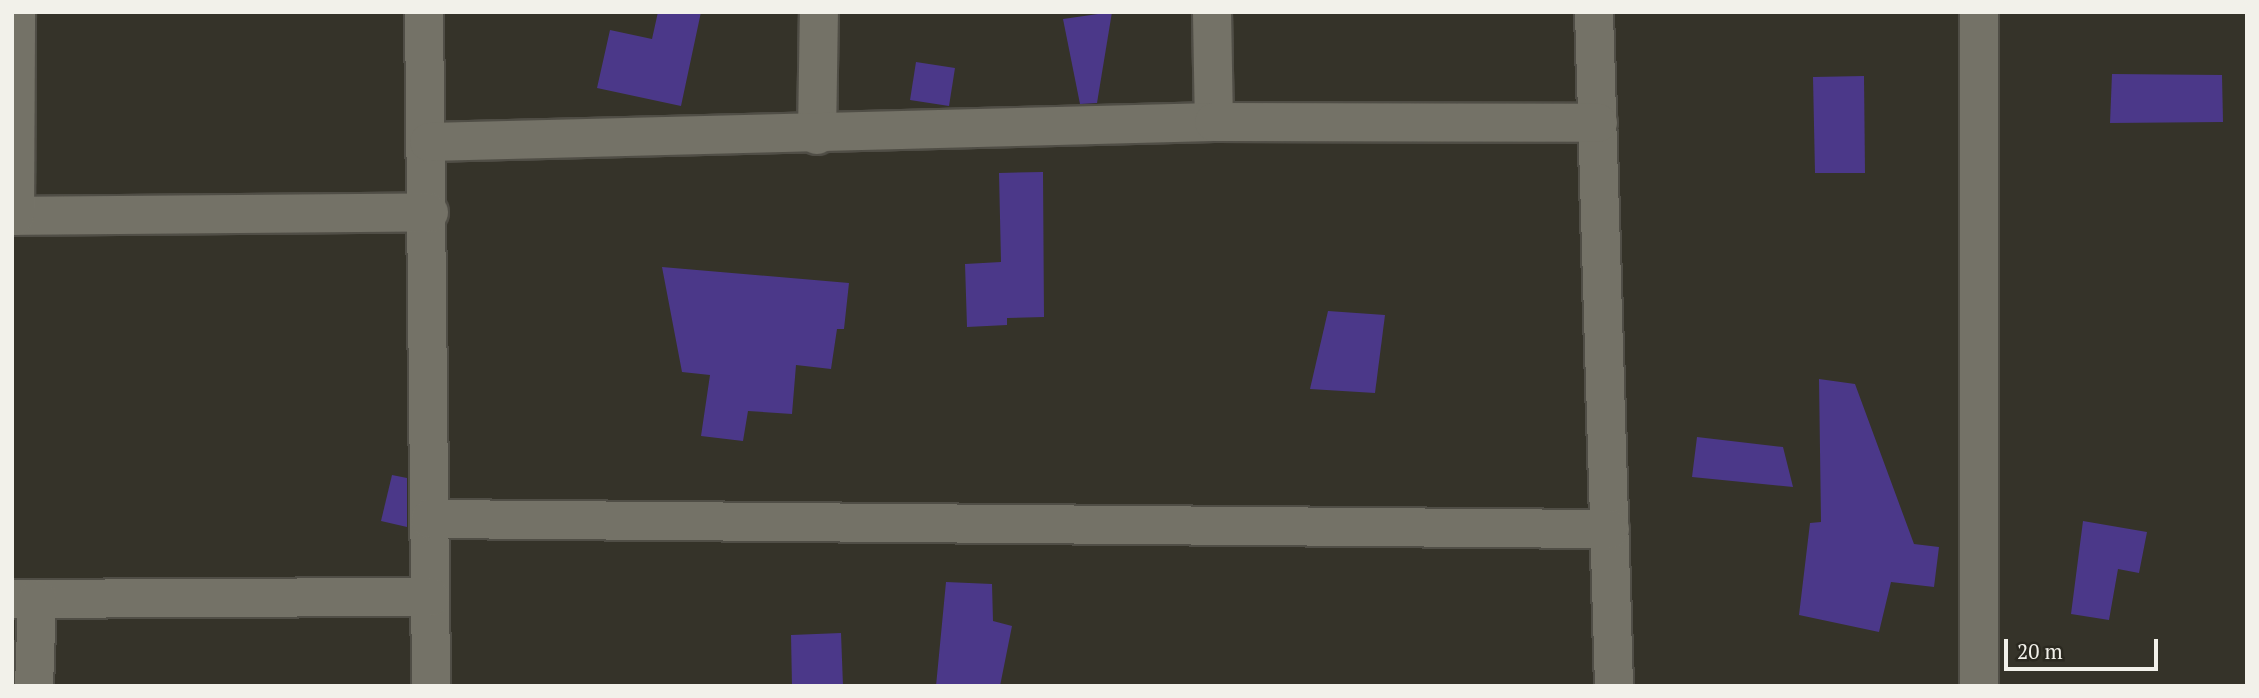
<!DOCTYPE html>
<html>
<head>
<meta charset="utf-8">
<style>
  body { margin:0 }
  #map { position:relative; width:2259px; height:698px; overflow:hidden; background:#353329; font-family:"PT Serif",serif }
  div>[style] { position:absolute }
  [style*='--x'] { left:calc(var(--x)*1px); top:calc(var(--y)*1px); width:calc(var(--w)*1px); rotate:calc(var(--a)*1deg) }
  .building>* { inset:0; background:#4b3889 }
  .roads { filter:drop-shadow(2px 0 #504e46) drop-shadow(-2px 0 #504e46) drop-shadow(0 2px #504e46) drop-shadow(0 -2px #504e46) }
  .street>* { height:38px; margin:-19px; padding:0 19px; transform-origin:19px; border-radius:19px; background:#747267 }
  span { translate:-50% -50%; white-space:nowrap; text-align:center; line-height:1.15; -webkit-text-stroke:6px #2b2920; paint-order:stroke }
  .frame { position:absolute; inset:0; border:14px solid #f2f1ea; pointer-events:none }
  .scale { position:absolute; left:2004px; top:639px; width:154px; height:32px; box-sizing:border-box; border:4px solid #f2f1ea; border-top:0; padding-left:9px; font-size:21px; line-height:24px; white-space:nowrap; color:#f2f1ea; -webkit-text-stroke:5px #2b2920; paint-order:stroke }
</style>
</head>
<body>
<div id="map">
  <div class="building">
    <div style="clip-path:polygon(658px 12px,701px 12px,681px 106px,597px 88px,610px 30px,652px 39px)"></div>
    <div style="clip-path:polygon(1112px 12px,1097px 103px,1080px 104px,1063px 19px)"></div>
    <div style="clip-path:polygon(916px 62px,955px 68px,949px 106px,910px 100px)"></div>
    <div style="clip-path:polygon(2112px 74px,2222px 75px,2223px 122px,2110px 123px)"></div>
    <div style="clip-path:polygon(1864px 76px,1865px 173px,1815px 173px,1813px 77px)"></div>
    <div style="clip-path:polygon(1043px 172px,1044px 317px,1007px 318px,1007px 325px,967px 327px,965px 264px,1001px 262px,999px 173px)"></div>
    <div style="clip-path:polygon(662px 267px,849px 283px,844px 329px,837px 329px,831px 369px,796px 365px,792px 414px,748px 411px,743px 441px,701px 436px,710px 375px,682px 372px)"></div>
    <div style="clip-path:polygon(1328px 311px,1385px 315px,1375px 393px,1310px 389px)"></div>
    <div style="clip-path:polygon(1819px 379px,1855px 384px,1914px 544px,1939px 547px,1934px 587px,1891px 582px,1879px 632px,1799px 615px,1810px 523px,1821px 522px)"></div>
    <div style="clip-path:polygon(1697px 437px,1783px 447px,1793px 487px,1692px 477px)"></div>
    <div style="clip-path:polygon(392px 475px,407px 478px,407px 527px,381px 521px)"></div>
    <div style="clip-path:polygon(2083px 521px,2147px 532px,2139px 573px,2118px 569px,2109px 620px,2071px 614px)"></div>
    <div style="clip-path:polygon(946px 582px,992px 584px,993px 621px,1012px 626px,1000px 686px,936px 686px)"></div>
    <div style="clip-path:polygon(841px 633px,843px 686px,792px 686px,791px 635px)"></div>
  </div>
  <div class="roads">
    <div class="street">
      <div style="--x:424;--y:12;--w:674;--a:89.4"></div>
      <div style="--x:1212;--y:12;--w:110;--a:89"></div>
      <div style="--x:1594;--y:12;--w:674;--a:88.3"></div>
      <div style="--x:817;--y:135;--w:123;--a:-89.1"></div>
      <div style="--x:429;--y:142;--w:785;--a:-1.46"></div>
      <div style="--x:1214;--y:122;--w:384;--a:0.1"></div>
      <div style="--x:12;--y:216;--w:417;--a:-0.5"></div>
      <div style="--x:15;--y:216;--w:204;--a:-89.7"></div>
      <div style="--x:430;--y:519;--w:1180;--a:0.49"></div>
      <div style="--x:12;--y:599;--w:418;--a:-0.3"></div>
      <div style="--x:34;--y:686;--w:87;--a:-88"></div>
      <div style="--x:1979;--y:686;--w:674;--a:-90"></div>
    </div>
  </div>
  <div class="frame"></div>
  <div class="scale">20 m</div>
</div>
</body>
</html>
